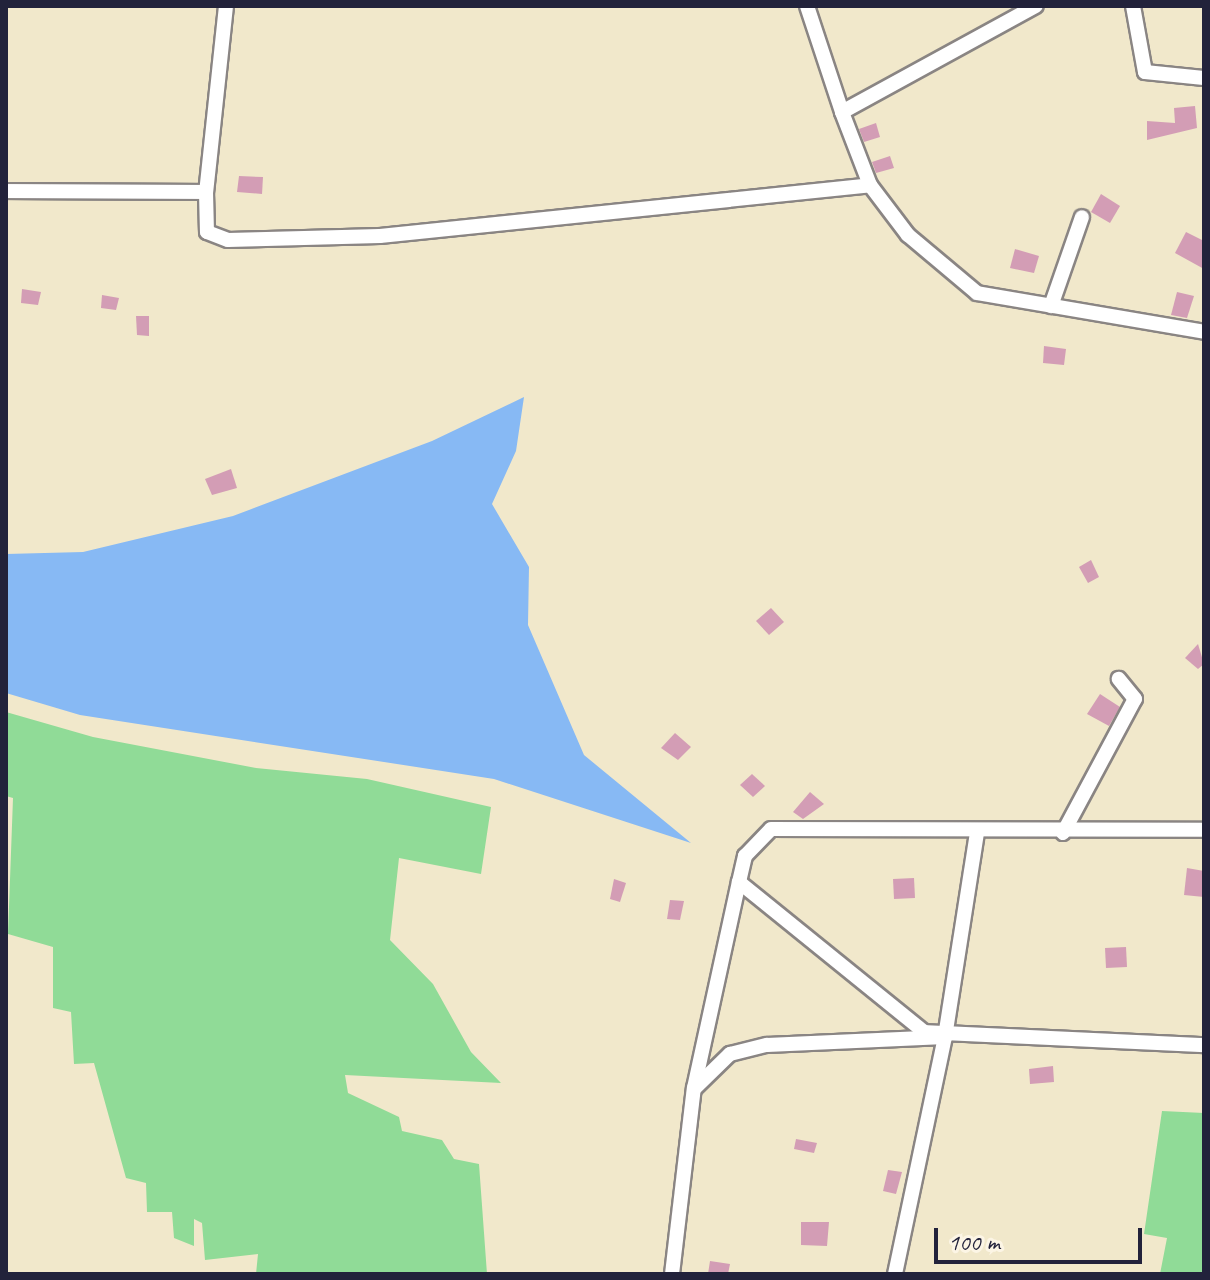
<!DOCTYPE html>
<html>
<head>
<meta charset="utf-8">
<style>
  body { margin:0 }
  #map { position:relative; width:1210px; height:1280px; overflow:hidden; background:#f1e8cb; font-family:Caveat,sans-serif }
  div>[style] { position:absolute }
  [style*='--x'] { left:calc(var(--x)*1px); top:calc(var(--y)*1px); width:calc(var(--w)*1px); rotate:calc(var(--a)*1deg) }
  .green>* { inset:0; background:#90db97 }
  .water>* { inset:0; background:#87b9f4 }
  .building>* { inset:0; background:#d39db5 }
  .roads { filter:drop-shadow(2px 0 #8a8583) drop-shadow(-2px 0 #8a8583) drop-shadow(0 2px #8a8583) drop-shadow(0 -2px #8a8583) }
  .minor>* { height:14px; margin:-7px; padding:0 7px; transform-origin:7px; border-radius:7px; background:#fff }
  span { translate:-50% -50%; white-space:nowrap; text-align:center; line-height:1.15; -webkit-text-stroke:6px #fcf5e5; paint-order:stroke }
  .frame { position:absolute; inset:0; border:8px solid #22223b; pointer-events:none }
  .scale { position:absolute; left:934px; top:1228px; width:208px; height:36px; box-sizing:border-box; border:4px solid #22223b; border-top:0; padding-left:10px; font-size:24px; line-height:28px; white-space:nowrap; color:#22223b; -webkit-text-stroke:6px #fcf5e5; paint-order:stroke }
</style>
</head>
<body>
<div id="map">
  <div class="green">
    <div style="clip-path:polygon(6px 712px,93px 737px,256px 768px,367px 779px,491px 807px,481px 874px,399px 858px,390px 940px,433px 984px,471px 1052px,501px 1083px,345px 1075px,348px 1093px,399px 1117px,402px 1131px,442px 1140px,454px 1159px,479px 1164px,487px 1274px,256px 1274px,258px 1254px,205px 1260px,202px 1223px,194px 1219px,194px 1246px,174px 1238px,172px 1212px,147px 1212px,146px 1183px,126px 1178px,94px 1063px,74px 1064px,71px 1012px,53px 1008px,53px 947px,8px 934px,13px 798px,6px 796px)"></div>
    <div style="clip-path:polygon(1162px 1111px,1204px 1113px,1204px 1274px,1160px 1274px,1167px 1238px,1144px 1234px)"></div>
  </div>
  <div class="water">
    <div style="clip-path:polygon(524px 397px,516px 451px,492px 504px,529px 567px,528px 625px,584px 755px,691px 843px,494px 779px,80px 715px,6px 693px,6px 554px,83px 552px,233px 516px,432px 441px)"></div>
  </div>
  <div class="building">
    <div style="clip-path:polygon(1195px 106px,1197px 128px,1147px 140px,1147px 121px,1175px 123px,1174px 108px)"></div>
    <div style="clip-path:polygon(876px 123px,880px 137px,864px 142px,859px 129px)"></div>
    <div style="clip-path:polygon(890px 156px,894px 168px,876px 173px,872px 162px)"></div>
    <div style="clip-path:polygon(239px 176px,263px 177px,262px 194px,237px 192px)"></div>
    <div style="clip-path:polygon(1101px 194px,1120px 206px,1110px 223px,1091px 212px)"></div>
    <div style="clip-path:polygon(1186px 232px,1204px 241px,1204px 269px,1175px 253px)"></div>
    <div style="clip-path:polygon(1015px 249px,1039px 256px,1034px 273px,1010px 268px)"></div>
    <div style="clip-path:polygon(22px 289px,41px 292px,38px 305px,21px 303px)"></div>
    <div style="clip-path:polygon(1177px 292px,1194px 296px,1187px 318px,1171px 315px)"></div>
    <div style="clip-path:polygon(102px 295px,119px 298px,116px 310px,101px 308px)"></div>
    <div style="clip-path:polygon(136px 316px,149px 316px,149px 336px,137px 335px)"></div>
    <div style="clip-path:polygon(1044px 346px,1066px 349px,1064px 365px,1043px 363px)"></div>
    <div style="clip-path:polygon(231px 469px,237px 488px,212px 495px,205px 479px)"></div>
    <div style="clip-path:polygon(1091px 560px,1099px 577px,1088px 583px,1079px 567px)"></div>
    <div style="clip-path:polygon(771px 608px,784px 622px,769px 635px,756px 621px)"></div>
    <div style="clip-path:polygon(1198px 644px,1204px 664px,1198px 669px,1185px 658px)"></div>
    <div style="clip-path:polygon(1100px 694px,1120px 707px,1109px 726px,1087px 714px)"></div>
    <div style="clip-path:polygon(675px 733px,691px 747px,678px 760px,661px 748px)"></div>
    <div style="clip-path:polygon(752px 774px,765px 786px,753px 797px,740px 785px)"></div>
    <div style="clip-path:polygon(810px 792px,824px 804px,803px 819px,793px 812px)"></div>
    <div style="clip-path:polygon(1187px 868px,1204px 871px,1204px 897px,1184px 895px)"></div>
    <div style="clip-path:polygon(914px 878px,915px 898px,894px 899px,893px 879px)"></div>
    <div style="clip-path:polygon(614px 879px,626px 883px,620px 902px,610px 899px)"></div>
    <div style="clip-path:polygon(670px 900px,684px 901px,680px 920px,667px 919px)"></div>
    <div style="clip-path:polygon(1126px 947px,1127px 967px,1106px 968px,1105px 948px)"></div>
    <div style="clip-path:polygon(1053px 1066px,1054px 1082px,1030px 1084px,1029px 1069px)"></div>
    <div style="clip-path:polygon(796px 1139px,817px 1143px,814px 1153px,794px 1149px)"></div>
    <div style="clip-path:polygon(888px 1170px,902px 1172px,896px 1194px,883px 1191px)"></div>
    <div style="clip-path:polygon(801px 1222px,829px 1222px,827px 1246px,801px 1245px)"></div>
    <div style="clip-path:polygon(710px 1261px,730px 1264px,728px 1274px,708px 1274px)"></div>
  </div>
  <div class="roads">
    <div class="minor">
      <div style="--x:226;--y:6;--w:187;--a:96.1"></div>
      <div style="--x:206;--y:192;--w:40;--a:88.6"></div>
      <div style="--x:207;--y:232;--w:22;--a:21"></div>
      <div style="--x:228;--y:240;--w:152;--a:-1.5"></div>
      <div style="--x:380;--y:236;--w:493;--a:-5.9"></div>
      <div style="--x:870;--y:185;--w:63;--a:52.8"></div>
      <div style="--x:908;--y:235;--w:90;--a:40"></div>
      <div style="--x:977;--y:293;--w:230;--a:9.7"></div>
      <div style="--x:807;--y:6;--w:112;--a:71.7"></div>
      <div style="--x:1133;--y:6;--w:67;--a:79.7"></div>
      <div style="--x:1145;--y:72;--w:59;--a:5.8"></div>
      <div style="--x:870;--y:185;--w:78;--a:-111"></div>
      <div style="--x:842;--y:112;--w:221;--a:-28.7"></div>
      <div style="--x:6;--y:191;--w:200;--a:0.3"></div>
      <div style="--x:1051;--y:306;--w:94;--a:-70.8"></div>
      <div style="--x:1063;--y:833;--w:152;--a:-61.8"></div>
      <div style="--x:1135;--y:699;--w:26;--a:-129"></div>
      <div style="--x:739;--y:882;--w:238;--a:39"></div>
      <div style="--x:924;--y:1032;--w:280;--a:2.7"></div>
      <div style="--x:695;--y:1088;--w:49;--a:-44.2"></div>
      <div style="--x:730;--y:1054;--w:38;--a:-14"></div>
      <div style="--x:767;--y:1045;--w:178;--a:-2.6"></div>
      <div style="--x:945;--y:1037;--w:206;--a:-81.1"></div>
      <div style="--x:672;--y:1274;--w:187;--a:-83.3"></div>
      <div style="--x:694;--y:1088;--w:211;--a:-77.7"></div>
      <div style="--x:739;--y:882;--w:27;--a:-77"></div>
      <div style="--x:745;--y:856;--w:37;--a:-46"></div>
      <div style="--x:771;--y:829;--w:433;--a:0.1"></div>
      <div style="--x:895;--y:1274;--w:242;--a:-78.1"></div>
    </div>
  </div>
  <div class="frame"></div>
  <div class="scale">100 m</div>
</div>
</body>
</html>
